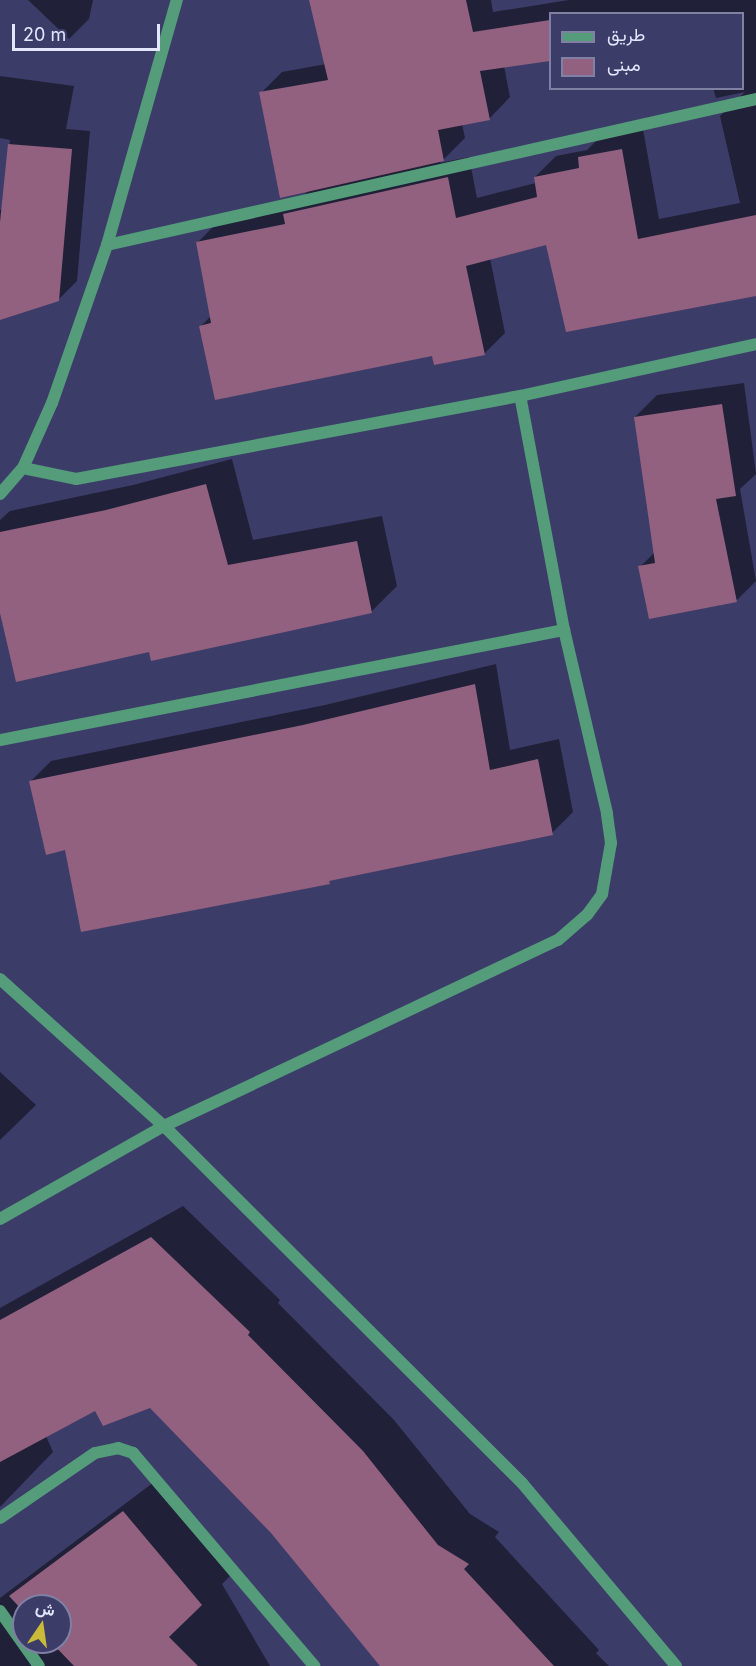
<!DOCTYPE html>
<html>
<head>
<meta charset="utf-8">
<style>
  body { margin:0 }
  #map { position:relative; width:756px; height:1666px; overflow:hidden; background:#3c3c69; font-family:Inter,Vazirmatn,sans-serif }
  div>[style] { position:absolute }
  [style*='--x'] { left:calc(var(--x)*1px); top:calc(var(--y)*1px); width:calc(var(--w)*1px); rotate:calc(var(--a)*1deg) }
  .shadow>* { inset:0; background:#0007 }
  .building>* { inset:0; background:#92617f }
  .minor>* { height:12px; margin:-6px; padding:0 6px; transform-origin:6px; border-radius:6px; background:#549c7a }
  span { translate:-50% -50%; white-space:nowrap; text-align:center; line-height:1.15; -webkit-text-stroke:6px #3c3c69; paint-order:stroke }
  .legend { position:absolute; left:549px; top:12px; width:195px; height:78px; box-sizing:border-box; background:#3c3c69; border:2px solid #7f80a4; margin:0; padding:8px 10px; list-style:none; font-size:18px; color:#e4e6fd }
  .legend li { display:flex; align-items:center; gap:12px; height:30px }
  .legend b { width:30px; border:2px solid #7f80a4 }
  .north { position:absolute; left:12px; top:1594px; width:60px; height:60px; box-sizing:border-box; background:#3c3c69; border:2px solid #7f80a4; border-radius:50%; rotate:13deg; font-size:16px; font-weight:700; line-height:24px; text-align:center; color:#e4e6fd }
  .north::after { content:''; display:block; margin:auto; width:21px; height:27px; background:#caba3a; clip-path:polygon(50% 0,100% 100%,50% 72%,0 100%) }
  .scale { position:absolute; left:12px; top:24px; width:148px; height:27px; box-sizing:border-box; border:3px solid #e4e6fd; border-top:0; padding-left:8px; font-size:18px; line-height:21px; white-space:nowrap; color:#e4e6fd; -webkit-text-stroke:4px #3c3c69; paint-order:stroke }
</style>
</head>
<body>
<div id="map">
  <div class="shadow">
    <div style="clip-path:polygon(28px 0,93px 0,89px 19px,69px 39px)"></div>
    <div style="clip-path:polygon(evenodd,311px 0,491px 0,493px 12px,569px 0,756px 0,756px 291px,548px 243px,490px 258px,505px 333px,484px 354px,433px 355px,201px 326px,211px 316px,198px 242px,219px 221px,293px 207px,310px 189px,261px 93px,282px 72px,326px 64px,311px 0,550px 14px,742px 14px,742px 88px,713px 88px,716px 98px,745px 92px,720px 116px,740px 203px,659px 219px,643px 129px,601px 136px,587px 150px,556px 156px,535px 177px,536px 183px,477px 198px,469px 157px,440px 163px,465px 138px,462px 124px,489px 119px,510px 97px,504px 66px,550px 59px,550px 14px)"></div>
    <div style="clip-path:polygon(0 76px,74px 86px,66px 129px,90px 131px,77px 281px,58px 300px,0 319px,0 210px,4px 209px,10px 140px,0 138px)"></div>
    <div style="clip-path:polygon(744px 383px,756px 474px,740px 489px,756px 581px,737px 600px,640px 567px,655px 552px,635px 417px,657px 395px)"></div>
    <div style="clip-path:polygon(232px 459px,253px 540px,382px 516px,397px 586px,371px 612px,153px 659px,151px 650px,0 606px,0 520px,10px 511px,133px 485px)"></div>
    <div style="clip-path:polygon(496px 664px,510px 750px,559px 739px,573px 812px,552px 833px,66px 849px,30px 782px,51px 761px,325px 705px)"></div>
    <div style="clip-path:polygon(0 1072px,36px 1105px,0 1140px)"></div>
    <div style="clip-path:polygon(183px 1206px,280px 1300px,278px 1303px,394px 1420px,470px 1514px,499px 1532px,495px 1537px,599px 1650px,596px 1653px,609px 1666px,385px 1666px,272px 1532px,150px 1406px,95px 1409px,46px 1436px,53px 1452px,0 1507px,0 1308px)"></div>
    <div style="clip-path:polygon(evenodd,154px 1482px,232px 1574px,222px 1584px,270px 1666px,0 1666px,0 1598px,154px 1482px,24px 1606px,60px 1606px,60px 1642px,24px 1642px,24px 1606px)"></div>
  </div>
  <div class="building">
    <div style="clip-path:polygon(309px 0,466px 0,473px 32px,550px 20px,550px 61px,480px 71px,490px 120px,438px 130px,444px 161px,280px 198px,259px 92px,328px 80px)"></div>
    <div style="clip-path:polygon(8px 144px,72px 149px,59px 301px,0 320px,0 222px)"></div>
    <div style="clip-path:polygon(622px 149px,638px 239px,756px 215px,756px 296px,566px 332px,546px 245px,466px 266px,485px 355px,434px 365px,432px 356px,215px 400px,199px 326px,211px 323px,196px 242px,285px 224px,283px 214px,448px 177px,456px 218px,537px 197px,534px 177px,579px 168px,578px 157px)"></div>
    <div style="clip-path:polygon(722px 404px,736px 496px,716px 499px,737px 602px,649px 619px,638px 566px,655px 563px,634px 417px)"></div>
    <div style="clip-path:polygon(206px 484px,228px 565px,357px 541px,372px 613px,151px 661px,149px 652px,16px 682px,0 613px,0 532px,106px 510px)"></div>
    <div style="clip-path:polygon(475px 684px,490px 770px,538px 759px,553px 835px,329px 881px,330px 884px,81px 932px,65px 850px,46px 855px,29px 781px,303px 725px)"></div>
    <div style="clip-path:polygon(151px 1237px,250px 1332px,248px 1335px,363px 1451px,438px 1545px,469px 1564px,464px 1569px,554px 1666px,380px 1666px,271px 1533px,150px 1408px,103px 1426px,95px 1411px,0 1462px,0 1320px)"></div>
    <div style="clip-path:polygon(123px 1511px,202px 1605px,169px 1637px,198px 1666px,74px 1666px,51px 1642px,60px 1642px,60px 1606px,24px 1606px,24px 1612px,9px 1596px)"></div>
  </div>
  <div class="minor">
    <div style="--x:107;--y:245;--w:665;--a:-12.68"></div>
    <div style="--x:23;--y:468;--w:54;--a:11.7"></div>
    <div style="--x:76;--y:479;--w:452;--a:-10.6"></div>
    <div style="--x:520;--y:396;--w:242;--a:-12.4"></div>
    <div style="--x:0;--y:494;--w:35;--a:-49"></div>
    <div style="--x:23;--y:468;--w:71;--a:-66"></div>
    <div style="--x:52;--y:403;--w:167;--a:-70.8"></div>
    <div style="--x:107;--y:245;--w:255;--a:-74.1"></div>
    <div style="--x:0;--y:740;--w:575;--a:-11.04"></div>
    <div style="--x:0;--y:979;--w:220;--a:41.9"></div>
    <div style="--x:164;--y:1126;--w:506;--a:44.92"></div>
    <div style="--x:522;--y:1483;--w:239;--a:49.9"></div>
    <div style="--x:0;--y:1219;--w:189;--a:-29.6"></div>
    <div style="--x:164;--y:1126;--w:436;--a:-25.3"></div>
    <div style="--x:558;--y:940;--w:38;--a:-41"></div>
    <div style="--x:587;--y:915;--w:26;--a:-54"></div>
    <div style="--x:602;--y:894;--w:52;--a:-80"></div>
    <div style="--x:611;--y:843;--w:30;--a:-98"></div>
    <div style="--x:607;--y:813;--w:188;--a:-103.2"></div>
    <div style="--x:564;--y:630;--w:238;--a:-100.6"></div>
    <div style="--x:0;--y:1518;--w:115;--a:-34.4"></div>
    <div style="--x:95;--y:1453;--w:24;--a:-12"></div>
    <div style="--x:118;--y:1448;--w:16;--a:18"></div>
    <div style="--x:133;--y:1453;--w:280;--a:49.6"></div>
    <div style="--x:0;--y:1611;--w:67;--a:54.7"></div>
  </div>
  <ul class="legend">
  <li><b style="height:8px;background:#549c7a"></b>طريق</li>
  <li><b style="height:16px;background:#92617f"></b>مبنى</li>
  </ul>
  <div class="north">ش</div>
  <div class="scale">20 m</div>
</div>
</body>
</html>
